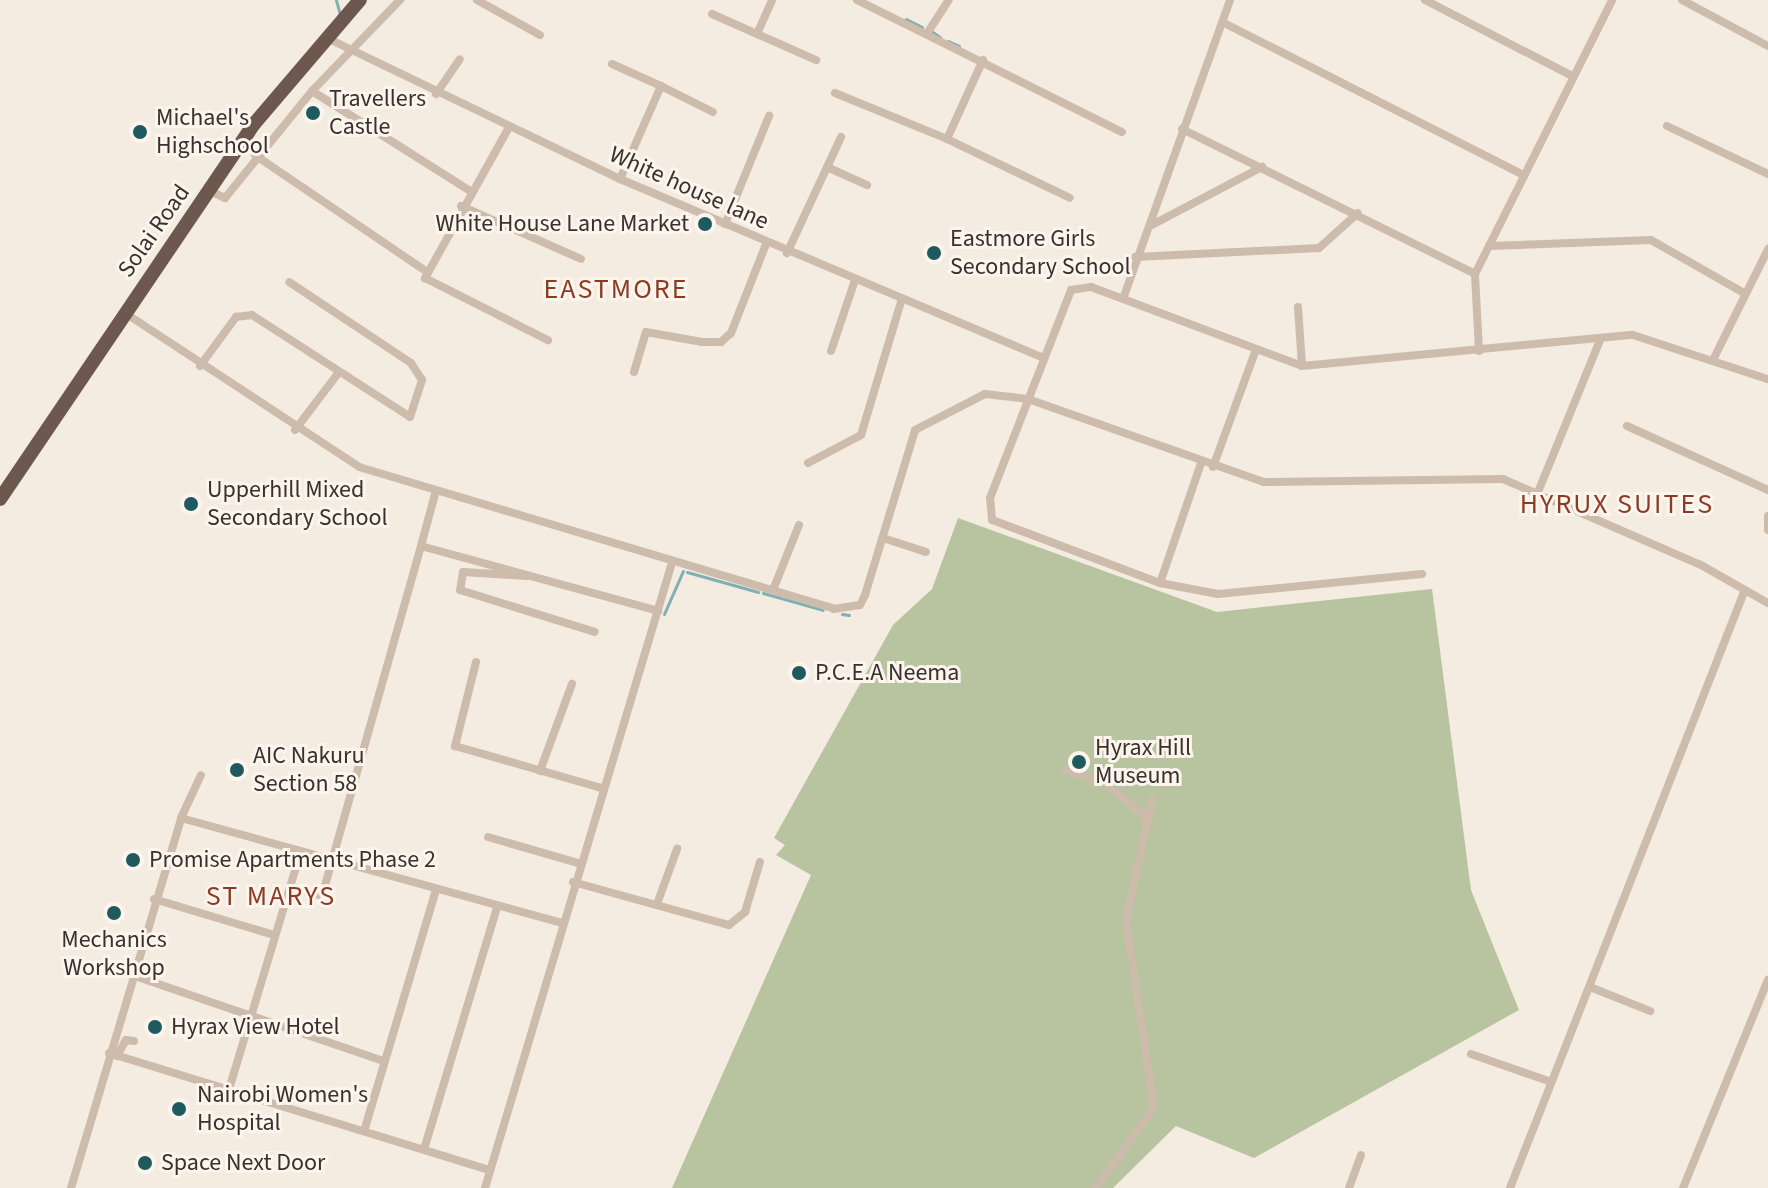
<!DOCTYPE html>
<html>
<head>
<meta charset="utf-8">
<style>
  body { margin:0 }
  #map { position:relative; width:1768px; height:1188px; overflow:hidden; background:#f4ebe1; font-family:"Source Sans 3",sans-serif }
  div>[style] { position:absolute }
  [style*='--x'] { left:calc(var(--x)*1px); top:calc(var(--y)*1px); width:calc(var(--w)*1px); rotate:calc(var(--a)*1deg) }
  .green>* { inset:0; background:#b8c4a0 }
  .stream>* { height:3px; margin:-1.5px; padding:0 1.5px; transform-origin:1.5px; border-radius:1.5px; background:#7fb0b2 }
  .minor>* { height:8px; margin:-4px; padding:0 4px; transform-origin:4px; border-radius:4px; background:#cdbbac }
  .trunk>* { height:14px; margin:-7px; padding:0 7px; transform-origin:7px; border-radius:7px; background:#6c584f }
  .dots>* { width:22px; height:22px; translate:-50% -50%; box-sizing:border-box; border:4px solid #fbf5ee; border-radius:50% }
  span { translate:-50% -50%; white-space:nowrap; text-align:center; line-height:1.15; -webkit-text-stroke:6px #fbf5ee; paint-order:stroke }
  .poi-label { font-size:24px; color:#3b302b }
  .left { translate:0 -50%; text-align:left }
  .right { translate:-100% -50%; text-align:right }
  .street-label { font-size:24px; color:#3b302b }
  .quarter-label { font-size:28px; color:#8c3b22; letter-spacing:2px }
</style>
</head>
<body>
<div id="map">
  <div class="green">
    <div style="clip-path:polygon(958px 518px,1217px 612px,1432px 589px,1471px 890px,1519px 1010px,1254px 1158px,1176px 1126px,1113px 1188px,672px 1188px,811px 875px,776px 855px,785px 845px,774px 838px,893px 625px,932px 589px)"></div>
  </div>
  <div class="stream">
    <div style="--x:336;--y:0;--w:16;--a:75"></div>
    <div style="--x:906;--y:19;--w:18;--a:27"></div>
    <div style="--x:931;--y:31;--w:11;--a:34"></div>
    <div style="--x:948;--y:41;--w:12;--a:24"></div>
    <div style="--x:687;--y:572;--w:74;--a:15.7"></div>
    <div style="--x:763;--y:593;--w:62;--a:15.8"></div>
    <div style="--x:664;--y:614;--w:47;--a:-66.2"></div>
    <div style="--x:842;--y:614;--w:7;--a:8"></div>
  </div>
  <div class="minor">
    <div style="--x:477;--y:0;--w:72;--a:29.1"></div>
    <div style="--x:857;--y:0;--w:296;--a:26.5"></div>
    <div style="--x:1425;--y:0;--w:165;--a:27.3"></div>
    <div style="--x:1682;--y:0;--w:98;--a:28.1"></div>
    <div style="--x:712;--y:14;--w:114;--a:23.9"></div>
    <div style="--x:1222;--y:22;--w:339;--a:26.9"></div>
    <div style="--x:928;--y:32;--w:38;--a:-57"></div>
    <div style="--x:757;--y:34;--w:37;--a:-66"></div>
    <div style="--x:327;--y:38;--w:325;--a:25.7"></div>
    <div style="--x:620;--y:179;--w:459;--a:22.9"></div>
    <div style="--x:983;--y:60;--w:87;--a:114.5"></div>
    <div style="--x:947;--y:139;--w:136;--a:25.6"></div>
    <div style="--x:612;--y:64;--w:54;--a:24.2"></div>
    <div style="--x:661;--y:86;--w:102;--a:113.8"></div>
    <div style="--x:661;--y:86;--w:58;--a:26.6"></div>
    <div style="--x:312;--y:91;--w:187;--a:32.3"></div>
    <div style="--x:835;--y:93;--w:121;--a:22.3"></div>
    <div style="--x:436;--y:94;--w:42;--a:-55.6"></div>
    <div style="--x:1667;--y:126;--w:112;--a:25.4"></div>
    <div style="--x:508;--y:129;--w:171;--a:119.1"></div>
    <div style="--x:425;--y:278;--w:138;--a:26.8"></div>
    <div style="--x:1182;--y:129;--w:327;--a:26.3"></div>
    <div style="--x:255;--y:155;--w:204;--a:34.2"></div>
    <div style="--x:827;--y:167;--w:44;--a:24.2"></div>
    <div style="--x:208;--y:190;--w:19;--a:25"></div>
    <div style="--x:225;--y:198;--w:138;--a:-50.9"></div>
    <div style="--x:312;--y:91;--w:127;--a:-46"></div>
    <div style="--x:461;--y:206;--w:131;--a:23.8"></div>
    <div style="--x:725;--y:224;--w:117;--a:-67.8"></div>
    <div style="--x:1150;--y:226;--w:127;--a:-27.8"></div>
    <div style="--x:1489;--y:246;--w:162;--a:-2.1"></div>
    <div style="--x:1651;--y:240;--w:107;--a:29.7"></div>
    <div style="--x:787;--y:253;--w:128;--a:-65"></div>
    <div style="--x:1135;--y:257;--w:184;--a:-2.8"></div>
    <div style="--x:1319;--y:248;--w:52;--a:-41.9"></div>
    <div style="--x:1123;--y:299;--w:318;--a:-70.3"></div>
    <div style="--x:1298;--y:307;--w:59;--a:86.1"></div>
    <div style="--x:125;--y:313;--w:280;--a:33.3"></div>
    <div style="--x:359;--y:467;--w:496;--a:16.6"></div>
    <div style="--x:834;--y:609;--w:26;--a:-9"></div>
    <div style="--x:860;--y:605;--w:11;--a:-63"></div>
    <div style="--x:865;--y:595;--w:172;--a:-73.1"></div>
    <div style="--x:915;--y:430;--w:79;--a:-27.2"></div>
    <div style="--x:985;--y:394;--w:43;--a:6.6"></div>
    <div style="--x:1028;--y:399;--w:250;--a:19.4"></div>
    <div style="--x:1264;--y:482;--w:239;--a:-0.7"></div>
    <div style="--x:1503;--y:479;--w:216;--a:23.5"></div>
    <div style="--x:1701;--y:565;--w:77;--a:29.6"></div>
    <div style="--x:831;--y:351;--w:75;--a:-71.3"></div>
    <div style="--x:1479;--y:351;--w:77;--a:-93"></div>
    <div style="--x:1475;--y:274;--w:306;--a:-63.4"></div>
    <div style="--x:1714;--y:358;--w:122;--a:-63.6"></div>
    <div style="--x:200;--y:366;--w:61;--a:-53.7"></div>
    <div style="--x:236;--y:317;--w:16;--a:-7"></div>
    <div style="--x:252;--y:315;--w:188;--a:32.8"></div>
    <div style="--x:410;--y:417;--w:39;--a:-72"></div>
    <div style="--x:422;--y:380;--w:20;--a:-123"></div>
    <div style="--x:411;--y:363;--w:146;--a:-146.4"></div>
    <div style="--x:634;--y:372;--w:42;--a:-73.3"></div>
    <div style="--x:646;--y:332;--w:57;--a:10.1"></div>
    <div style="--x:702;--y:342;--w:19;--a:0"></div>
    <div style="--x:721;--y:342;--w:13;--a:-42"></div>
    <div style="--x:731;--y:333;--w:96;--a:-68.5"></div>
    <div style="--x:1627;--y:426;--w:155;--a:24.4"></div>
    <div style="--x:295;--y:430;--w:73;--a:-52.8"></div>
    <div style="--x:808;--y:463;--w:60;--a:-27.8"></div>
    <div style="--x:861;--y:435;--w:143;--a:-73.3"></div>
    <div style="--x:1213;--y:467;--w:122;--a:-69.9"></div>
    <div style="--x:1538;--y:492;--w:164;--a:-67.8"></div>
    <div style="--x:1768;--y:516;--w:14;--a:90"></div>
    <div style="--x:883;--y:538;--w:45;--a:18"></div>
    <div style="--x:421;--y:546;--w:54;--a:-74.9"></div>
    <div style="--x:1422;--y:574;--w:205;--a:174.4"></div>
    <div style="--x:1218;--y:594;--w:59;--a:-169.3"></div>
    <div style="--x:1160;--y:583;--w:179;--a:-159.4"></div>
    <div style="--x:992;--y:520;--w:22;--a:-95"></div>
    <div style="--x:990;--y:498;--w:223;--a:-68.7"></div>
    <div style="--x:1071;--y:290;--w:20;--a:-9"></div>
    <div style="--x:1091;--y:287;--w:225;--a:20.5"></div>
    <div style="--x:1302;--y:366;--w:332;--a:-5.4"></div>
    <div style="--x:1633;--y:335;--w:142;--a:18.1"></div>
    <div style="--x:527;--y:576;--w:64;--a:-176.4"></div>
    <div style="--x:463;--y:572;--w:18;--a:99"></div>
    <div style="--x:460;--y:590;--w:141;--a:17.3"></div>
    <div style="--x:1160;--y:583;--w:127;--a:-71.1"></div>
    <div style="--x:773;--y:590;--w:70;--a:-68.2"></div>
    <div style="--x:476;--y:662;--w:87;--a:104"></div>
    <div style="--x:455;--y:746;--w:152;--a:16"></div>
    <div style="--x:540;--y:771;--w:93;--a:-69.8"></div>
    <div style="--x:1065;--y:771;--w:39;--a:15"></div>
    <div style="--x:1103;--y:781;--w:60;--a:40.3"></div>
    <div style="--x:181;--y:818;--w:47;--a:-65.1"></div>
    <div style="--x:488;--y:837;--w:94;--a:16.1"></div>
    <div style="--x:573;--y:882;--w:162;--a:15.4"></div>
    <div style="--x:729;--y:925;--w:21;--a:-39"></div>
    <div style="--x:745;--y:912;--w:52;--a:-73.3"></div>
    <div style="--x:291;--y:887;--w:32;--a:16"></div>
    <div style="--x:322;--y:896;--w:364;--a:-74.2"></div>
    <div style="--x:421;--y:546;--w:246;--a:15.3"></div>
    <div style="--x:154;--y:899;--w:125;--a:16.7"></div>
    <div style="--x:657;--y:904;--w:59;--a:-70"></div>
    <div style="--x:132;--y:975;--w:265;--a:18.9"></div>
    <div style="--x:1590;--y:987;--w:65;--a:21.8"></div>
    <div style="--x:109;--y:1053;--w:399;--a:17.1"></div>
    <div style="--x:1471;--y:1054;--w:85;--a:19.3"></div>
    <div style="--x:117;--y:1056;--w:18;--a:-61"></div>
    <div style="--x:126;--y:1040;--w:8;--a:7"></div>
    <div style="--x:230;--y:1086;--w:245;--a:-73.2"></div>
    <div style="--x:365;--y:1128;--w:248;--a:-73.4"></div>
    <div style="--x:425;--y:1146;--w:250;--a:-73.2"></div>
    <div style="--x:71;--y:1188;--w:386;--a:-73.4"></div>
    <div style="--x:181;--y:818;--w:395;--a:15.4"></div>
    <div style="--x:485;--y:1188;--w:649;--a:-73.35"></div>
    <div style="--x:1096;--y:1188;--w:99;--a:-54.1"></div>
    <div style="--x:1154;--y:1108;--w:190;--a:-98.5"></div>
    <div style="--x:1126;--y:920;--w:123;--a:-77.8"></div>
    <div style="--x:1349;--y:1188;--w:35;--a:-70"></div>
    <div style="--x:1510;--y:1188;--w:640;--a:-68.56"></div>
    <div style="--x:1683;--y:1188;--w:225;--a:-67.8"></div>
  </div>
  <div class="trunk">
    <div style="--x:0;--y:499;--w:453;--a:-55.9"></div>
    <div style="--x:254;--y:124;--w:163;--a:-49.5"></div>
  </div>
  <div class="dots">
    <div style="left:313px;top:113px;background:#1f5a5e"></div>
    <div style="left:140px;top:132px;background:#1f5a5e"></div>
    <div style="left:705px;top:224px;background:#1f5a5e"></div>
    <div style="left:934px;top:253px;background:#1f5a5e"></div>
    <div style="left:191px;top:504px;background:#1f5a5e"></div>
    <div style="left:799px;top:673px;background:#1f5a5e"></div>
    <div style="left:1079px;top:762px;background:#1f5a5e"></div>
    <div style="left:237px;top:770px;background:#1f5a5e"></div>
    <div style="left:133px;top:860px;background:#1f5a5e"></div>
    <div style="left:114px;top:913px;background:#1f5a5e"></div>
    <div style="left:155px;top:1027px;background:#1f5a5e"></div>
    <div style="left:179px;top:1109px;background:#1f5a5e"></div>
    <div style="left:145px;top:1163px;background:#1f5a5e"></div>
  </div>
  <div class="poi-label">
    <span class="left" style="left:329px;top:113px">Travellers<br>Castle</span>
    <span class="left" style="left:156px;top:132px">Michael's<br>Highschool</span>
    <span class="right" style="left:689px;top:224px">White House Lane Market</span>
    <span class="left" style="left:950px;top:253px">Eastmore Girls<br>Secondary School</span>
    <span class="left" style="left:207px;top:504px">Upperhill Mixed<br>Secondary School</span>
    <span class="left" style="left:815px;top:673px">P.C.E.A Neema</span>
    <span class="left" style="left:1095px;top:762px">Hyrax Hill<br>Museum</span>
    <span class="left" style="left:253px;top:770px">AIC Nakuru<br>Section 58</span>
    <span class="left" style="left:149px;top:860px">Promise Apartments Phase 2</span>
    <span style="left:114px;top:954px">Mechanics<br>Workshop</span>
    <span class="left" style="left:171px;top:1027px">Hyrax View Hotel</span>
    <span class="left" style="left:197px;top:1109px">Nairobi Women's<br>Hospital</span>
    <span class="left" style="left:161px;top:1163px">Space Next Door</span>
  </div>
  <div class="street-label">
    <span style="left:689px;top:188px;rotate:24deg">White house lane</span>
    <span style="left:154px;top:231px;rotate:-55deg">Solai Road</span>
  </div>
  <div class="quarter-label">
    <span style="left:616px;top:289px">EASTMORE</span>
    <span style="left:1617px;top:504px">HYRUX SUITES</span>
    <span style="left:271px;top:896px">ST MARYS</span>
  </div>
</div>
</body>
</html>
